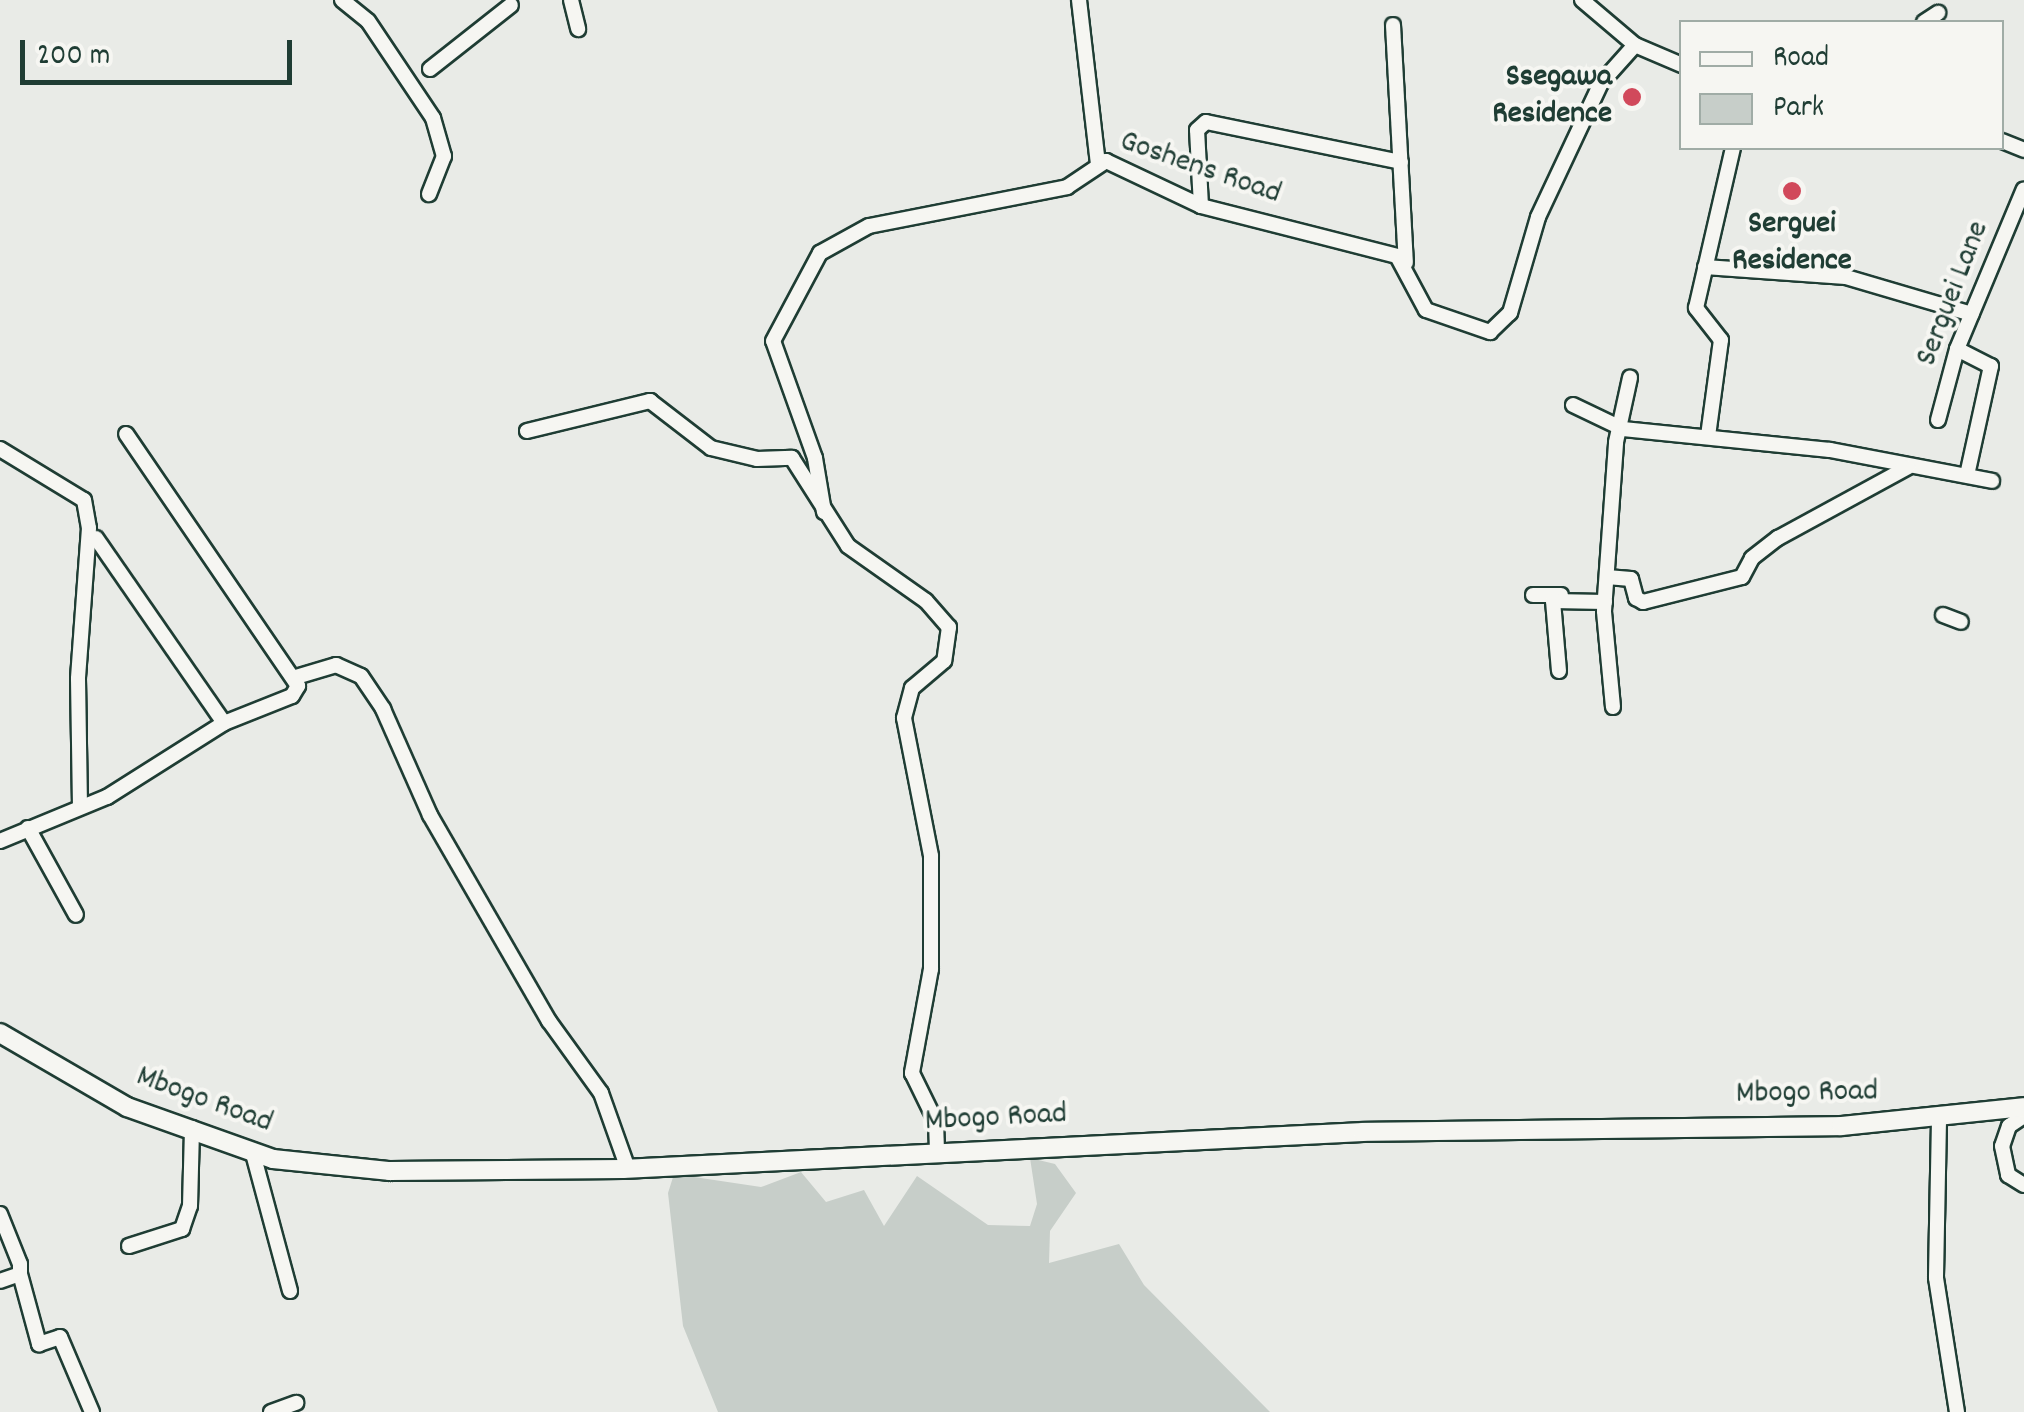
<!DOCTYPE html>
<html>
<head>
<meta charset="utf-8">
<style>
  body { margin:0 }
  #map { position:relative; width:2024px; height:1412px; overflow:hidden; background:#e9ebe7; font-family:Dekko,sans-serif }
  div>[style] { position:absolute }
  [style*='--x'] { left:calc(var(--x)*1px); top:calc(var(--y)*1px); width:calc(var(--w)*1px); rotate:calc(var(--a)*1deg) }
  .green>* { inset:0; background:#c7cec9 }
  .roads { filter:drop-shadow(2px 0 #1f3d34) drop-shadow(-2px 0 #1f3d34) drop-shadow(0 2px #1f3d34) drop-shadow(0 -2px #1f3d34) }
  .minor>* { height:14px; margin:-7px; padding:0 7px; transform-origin:7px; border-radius:7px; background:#f6f6f2 }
  .major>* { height:18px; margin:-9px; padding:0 9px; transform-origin:9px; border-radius:9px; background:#f6f6f2 }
  .dots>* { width:28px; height:28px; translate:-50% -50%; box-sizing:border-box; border:5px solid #f6f6f2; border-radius:50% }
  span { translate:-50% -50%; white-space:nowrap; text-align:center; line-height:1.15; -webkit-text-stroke:8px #f6f6f2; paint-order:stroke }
  .poi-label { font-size:32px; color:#1f3d34; font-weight:700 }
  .right { translate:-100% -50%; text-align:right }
  .street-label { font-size:32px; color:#1f3d34 }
  .legend { position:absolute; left:1679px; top:20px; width:325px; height:130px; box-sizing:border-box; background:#f6f6f2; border:2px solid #a0aca6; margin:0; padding:12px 18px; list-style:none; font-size:30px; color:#1f3d34 }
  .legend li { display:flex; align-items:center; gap:20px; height:50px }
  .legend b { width:50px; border:2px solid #a0aca6 }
  .scale { position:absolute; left:20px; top:40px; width:272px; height:45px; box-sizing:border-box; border:5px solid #1f3d34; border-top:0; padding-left:12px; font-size:30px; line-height:35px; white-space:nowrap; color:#1f3d34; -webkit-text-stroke:8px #f6f6f2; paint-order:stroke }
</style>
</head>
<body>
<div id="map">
  <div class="green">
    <div style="clip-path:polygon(1030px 1158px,1055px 1164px,1076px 1193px,1050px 1231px,1049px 1263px,1119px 1244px,1144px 1285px,1270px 1412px,718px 1412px,683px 1326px,668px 1193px,674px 1174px,761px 1187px,801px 1172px,826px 1202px,864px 1190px,884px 1226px,917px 1176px,988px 1225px,1030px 1226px,1037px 1204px)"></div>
  </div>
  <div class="roads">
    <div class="minor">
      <div style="--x:342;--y:0;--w:33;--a:39"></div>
      <div style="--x:368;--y:21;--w:117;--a:56.2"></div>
      <div style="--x:433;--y:118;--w:40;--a:74"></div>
      <div style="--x:444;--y:156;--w:41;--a:111.5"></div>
      <div style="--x:571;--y:0;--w:30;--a:76"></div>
      <div style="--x:1079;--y:0;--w:164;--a:83.4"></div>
      <div style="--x:1582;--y:0;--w:70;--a:40.3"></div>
      <div style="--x:1635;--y:45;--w:51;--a:23.1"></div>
      <div style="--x:1924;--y:22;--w:17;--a:-33"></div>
      <div style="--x:1393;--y:25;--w:238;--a:86.9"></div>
      <div style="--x:430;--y:69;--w:103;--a:-38.3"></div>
      <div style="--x:2002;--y:141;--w:24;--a:22"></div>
      <div style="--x:1201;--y:206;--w:76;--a:-93"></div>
      <div style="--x:1197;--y:130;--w:12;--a:-42"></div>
      <div style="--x:1206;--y:122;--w:199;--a:11.6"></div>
      <div style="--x:1705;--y:267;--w:141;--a:4.1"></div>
      <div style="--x:1846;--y:277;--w:131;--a:16.4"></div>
      <div style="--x:1957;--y:349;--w:38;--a:27"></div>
      <div style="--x:1991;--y:366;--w:112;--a:102.4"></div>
      <div style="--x:1573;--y:405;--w:55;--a:25.6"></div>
      <div style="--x:1623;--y:429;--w:208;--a:5.8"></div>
      <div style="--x:1830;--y:450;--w:165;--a:10.8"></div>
      <div style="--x:1938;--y:420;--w:73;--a:-75"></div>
      <div style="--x:1957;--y:349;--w:173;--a:-67.3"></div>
      <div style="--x:527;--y:431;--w:127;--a:-13.7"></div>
      <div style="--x:650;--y:401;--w:77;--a:37.6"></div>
      <div style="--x:711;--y:448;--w:47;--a:13.4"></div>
      <div style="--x:757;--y:459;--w:35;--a:-2"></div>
      <div style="--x:792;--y:458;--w:104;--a:57.5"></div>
      <div style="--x:848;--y:546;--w:95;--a:35.2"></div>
      <div style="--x:926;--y:601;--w:35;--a:49"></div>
      <div style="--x:949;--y:627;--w:34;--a:98"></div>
      <div style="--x:944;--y:661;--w:42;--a:139.8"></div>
      <div style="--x:912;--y:688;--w:31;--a:105"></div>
      <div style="--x:904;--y:718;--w:141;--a:78.9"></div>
      <div style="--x:931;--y:856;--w:113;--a:90"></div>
      <div style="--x:931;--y:969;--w:106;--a:100.4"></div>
      <div style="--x:912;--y:1073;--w:55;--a:63.9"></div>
      <div style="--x:936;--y:1122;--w:30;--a:88"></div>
      <div style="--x:1708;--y:436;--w:97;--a:-82.3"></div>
      <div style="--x:1721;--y:340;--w:41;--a:-128"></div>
      <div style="--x:1696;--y:308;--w:164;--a:-77"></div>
      <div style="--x:0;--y:449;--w:98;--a:31.3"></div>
      <div style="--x:84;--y:500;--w:28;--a:80"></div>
      <div style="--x:89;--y:528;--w:151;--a:94.2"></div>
      <div style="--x:78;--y:679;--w:128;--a:89.1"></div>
      <div style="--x:824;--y:512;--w:55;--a:-99.5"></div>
      <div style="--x:815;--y:458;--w:124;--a:-109.7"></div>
      <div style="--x:773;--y:341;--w:100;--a:-61.9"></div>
      <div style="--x:820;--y:253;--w:56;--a:-28.9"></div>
      <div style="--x:869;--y:226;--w:202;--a:-11.1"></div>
      <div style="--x:1067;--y:187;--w:47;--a:-33.7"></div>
      <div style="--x:1106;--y:161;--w:105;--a:25.3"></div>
      <div style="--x:1201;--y:206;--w:202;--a:14.3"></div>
      <div style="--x:1397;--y:256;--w:61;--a:61.8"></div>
      <div style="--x:1426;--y:310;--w:68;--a:19"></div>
      <div style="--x:1490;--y:332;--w:28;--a:-44"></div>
      <div style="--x:1510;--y:313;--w:100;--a:-73.7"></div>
      <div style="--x:1538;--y:217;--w:148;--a:-64.8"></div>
      <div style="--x:1601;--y:83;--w:51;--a:-48.2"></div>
      <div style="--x:96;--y:538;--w:225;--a:55.3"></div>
      <div style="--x:1607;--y:577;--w:24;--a:5"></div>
      <div style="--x:1631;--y:579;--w:20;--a:75"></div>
      <div style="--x:1636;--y:598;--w:8;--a:30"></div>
      <div style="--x:1643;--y:602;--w:102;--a:-14.2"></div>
      <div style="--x:1742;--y:577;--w:21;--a:-62"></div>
      <div style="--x:1752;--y:558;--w:33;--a:-38"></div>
      <div style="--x:1778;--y:538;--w:148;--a:-28.6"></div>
      <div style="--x:1533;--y:595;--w:28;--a:0"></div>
      <div style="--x:1943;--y:615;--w:19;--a:21"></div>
      <div style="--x:1559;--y:671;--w:70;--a:-94.9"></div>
      <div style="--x:1553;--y:601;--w:52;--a:1.1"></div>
      <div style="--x:296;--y:677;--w:42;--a:-16.7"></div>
      <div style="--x:336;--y:665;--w:27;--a:24"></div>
      <div style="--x:361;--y:676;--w:40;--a:56"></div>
      <div style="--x:383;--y:709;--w:116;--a:66.1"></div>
      <div style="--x:430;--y:815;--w:238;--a:60"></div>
      <div style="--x:549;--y:1021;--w:89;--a:54.2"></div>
      <div style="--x:601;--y:1093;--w:81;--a:70.4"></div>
      <div style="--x:1613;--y:707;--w:96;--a:-95.4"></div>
      <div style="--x:1604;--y:611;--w:169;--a:-85.9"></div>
      <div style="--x:1616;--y:442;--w:66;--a:-77.7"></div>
      <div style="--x:28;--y:828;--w:99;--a:61.1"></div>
      <div style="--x:0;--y:841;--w:116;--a:-22.4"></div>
      <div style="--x:107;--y:797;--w:138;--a:-32.3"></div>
      <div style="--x:224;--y:723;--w:73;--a:-21.7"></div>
      <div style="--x:292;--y:696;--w:12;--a:-59"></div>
      <div style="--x:298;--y:686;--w:305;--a:-124.3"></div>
      <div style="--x:2024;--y:1116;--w:18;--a:146"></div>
      <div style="--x:2009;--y:1126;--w:21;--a:109"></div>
      <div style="--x:2002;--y:1146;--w:30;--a:78"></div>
      <div style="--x:2008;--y:1175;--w:19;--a:32"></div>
      <div style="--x:1939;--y:1120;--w:158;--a:91.1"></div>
      <div style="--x:1936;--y:1278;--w:136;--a:81.1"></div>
      <div style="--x:252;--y:1150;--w:146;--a:74.9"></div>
      <div style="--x:0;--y:1214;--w:54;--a:68.2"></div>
      <div style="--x:20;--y:1264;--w:10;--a:90"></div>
      <div style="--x:20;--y:1274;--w:21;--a:161"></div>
      <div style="--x:129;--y:1246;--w:56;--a:-17.8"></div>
      <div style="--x:182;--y:1229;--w:24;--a:-71"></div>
      <div style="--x:190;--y:1206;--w:78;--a:-88.5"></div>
      <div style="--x:20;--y:1274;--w:73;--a:74.8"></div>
      <div style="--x:39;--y:1344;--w:22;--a:-18"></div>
      <div style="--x:60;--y:1337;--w:82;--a:66.9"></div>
      <div style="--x:271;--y:1412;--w:27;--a:-20"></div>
    </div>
    <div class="major">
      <div style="--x:0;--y:1033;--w:147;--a:30.2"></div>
      <div style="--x:127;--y:1107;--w:155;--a:19.6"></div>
      <div style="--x:273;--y:1159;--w:118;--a:5.9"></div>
      <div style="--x:390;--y:1171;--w:233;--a:-0.5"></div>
      <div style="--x:623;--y:1169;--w:741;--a:-2.86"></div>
      <div style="--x:1363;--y:1132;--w:478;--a:-0.7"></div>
      <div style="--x:1841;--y:1126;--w:184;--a:-5.9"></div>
    </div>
  </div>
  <div class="dots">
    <div style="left:1632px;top:97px;background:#d1495b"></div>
    <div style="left:1792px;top:191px;background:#d1495b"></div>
  </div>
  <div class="poi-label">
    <span class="right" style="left:1612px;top:97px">Ssegawa<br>Residence</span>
    <span style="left:1792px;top:244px">Serguei<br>Residence</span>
  </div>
  <div class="street-label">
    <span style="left:1200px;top:169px;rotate:19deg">Goshens Road</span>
    <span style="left:1954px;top:294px;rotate:-69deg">Serguei Lane</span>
    <span style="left:1807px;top:1094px;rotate:-1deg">Mbogo Road</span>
    <span style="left:204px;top:1101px;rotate:20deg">Mbogo Road</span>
    <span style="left:996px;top:1119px;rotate:-3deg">Mbogo Road</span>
  </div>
  <ul class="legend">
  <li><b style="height:12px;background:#f6f6f2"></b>Road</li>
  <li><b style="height:28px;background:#c7cec9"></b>Park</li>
  </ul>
  <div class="scale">200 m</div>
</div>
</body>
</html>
